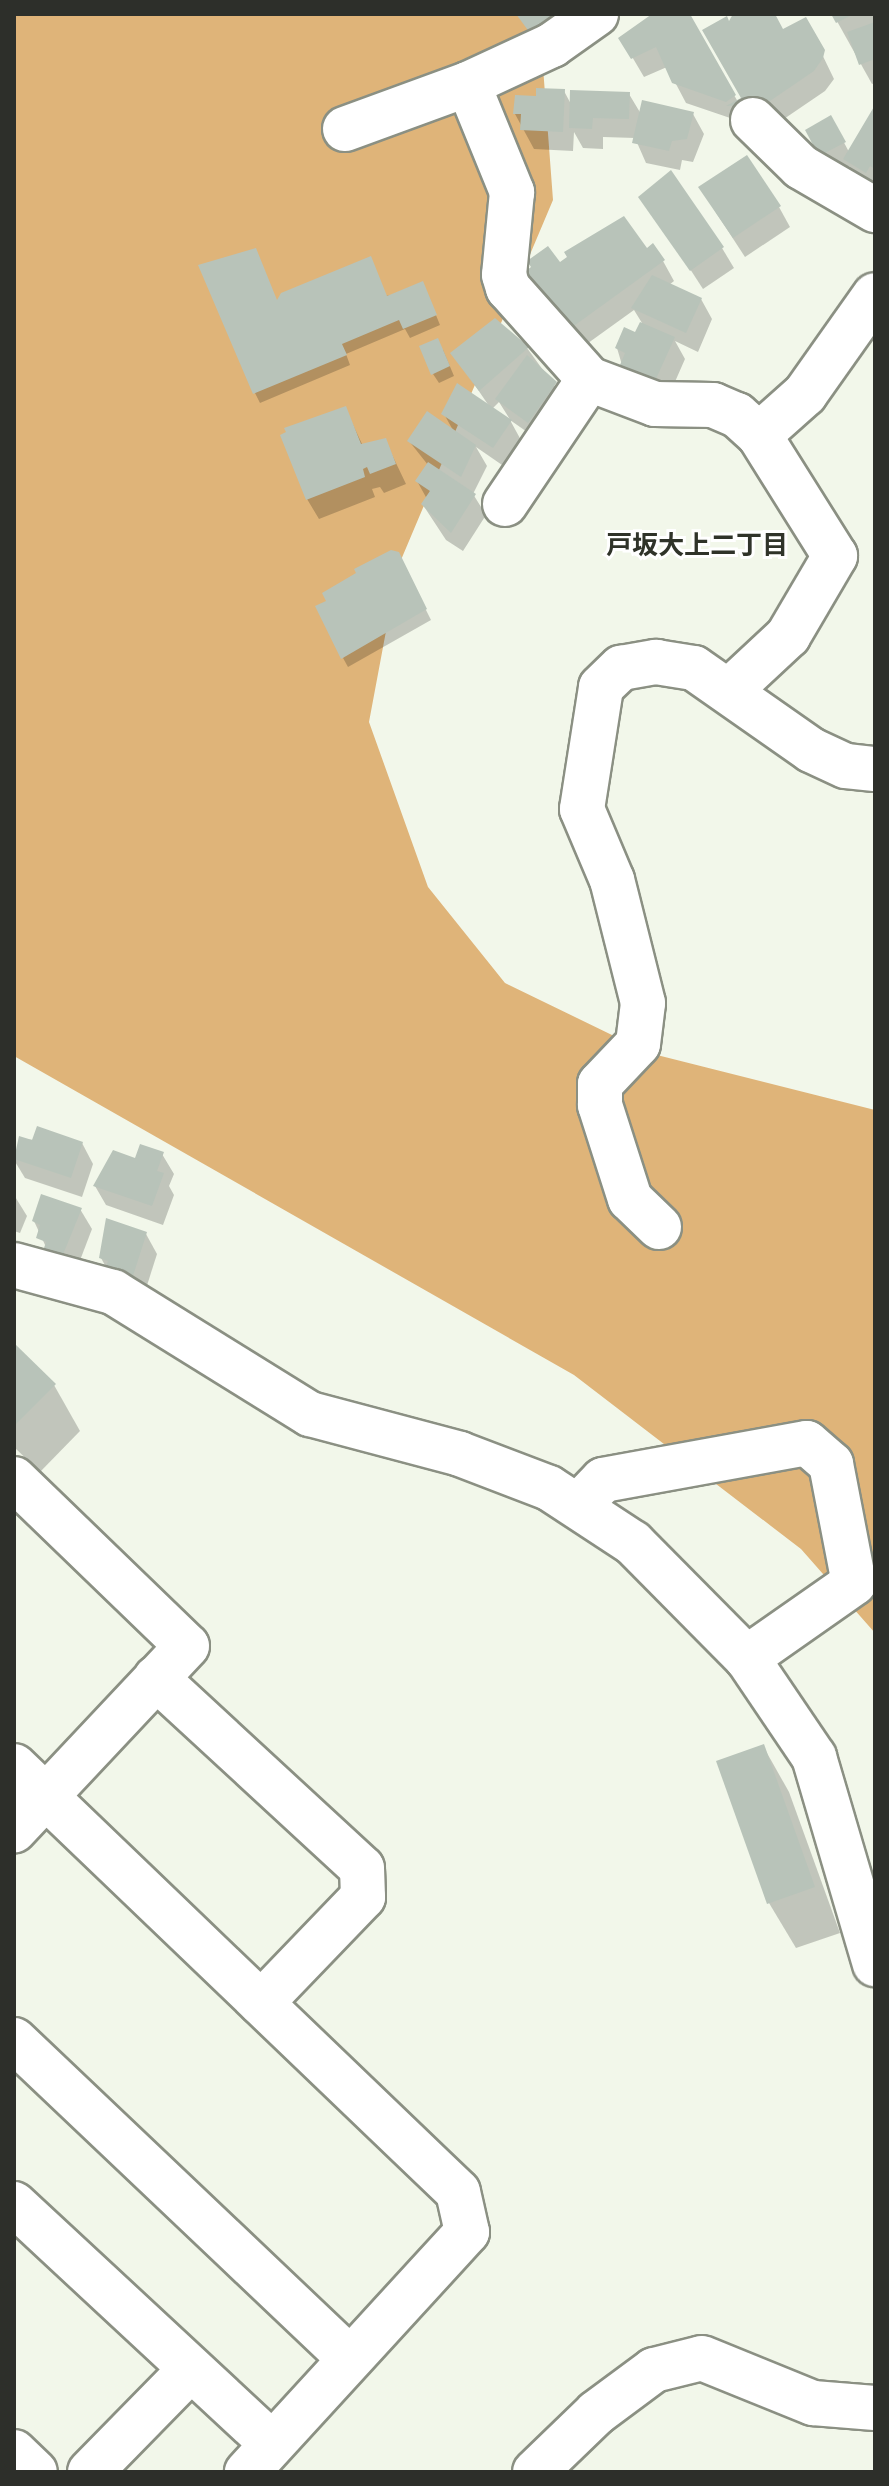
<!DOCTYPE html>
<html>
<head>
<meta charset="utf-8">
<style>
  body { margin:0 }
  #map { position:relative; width:889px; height:2486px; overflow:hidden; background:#f2f7ea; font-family:Merriweather,"Noto Sans JP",serif }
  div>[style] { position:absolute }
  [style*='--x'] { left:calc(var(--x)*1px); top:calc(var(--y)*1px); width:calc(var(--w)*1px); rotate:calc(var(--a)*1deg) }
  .forest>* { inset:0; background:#dfb479 }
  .shadow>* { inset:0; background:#0003 }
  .building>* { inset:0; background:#b8c3b9 }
  .roads { filter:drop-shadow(2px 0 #8b9083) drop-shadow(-2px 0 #8b9083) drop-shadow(0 2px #8b9083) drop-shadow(0 -2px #8b9083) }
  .minor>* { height:44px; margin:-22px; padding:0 22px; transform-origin:22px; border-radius:22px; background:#fff }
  span { translate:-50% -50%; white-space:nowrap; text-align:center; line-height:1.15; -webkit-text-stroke:6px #fff; paint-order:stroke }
  .neighbourhood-label { font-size:26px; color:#2f3329; font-weight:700 }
  .frame { position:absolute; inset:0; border:16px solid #2d2f2a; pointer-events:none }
</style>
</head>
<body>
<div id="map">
  <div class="forest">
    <div style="clip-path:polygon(14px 14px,539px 14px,553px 200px,398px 567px,369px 722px,428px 887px,505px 983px,649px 1053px,875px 1110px,875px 1633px,801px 1549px,574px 1375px,14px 1056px)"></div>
  </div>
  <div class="shadow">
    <div style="clip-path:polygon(659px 14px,688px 14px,738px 102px,743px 99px,729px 24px,736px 14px,772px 14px,783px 32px,805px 19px,834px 79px,825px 91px,778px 123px,736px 120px,686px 103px,667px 67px,644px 77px,621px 38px)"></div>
    <div style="clip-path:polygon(833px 14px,875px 14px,875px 83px,872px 84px)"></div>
    <div style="clip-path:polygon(564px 91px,572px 106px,629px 94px,641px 114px,693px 114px,704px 134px,693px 162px,682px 160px,680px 170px,646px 163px,635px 138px,603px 137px,603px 149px,583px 148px,574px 132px,573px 151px,534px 149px,515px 114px,538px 98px)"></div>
    <div style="clip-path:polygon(875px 109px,875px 190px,857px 179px,849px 166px,832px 175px,821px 155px,831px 118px,849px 152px)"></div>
    <div style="clip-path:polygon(779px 207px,790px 227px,745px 257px,713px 208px)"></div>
    <div style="clip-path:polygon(655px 215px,722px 248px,734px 268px,703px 289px)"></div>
    <div style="clip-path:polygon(646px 250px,663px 261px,674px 281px,669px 285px,701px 299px,712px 319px,698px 352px,675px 341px,685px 359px,667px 400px,633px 385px,622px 365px,617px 348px,636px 335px,642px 323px,634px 310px,584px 346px,529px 271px)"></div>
    <div style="clip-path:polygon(427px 293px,440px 325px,410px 338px,405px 329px,346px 354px,350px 365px,260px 403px,255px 393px,278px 303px)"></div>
    <div style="clip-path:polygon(evenodd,527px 348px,567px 403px,540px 441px,510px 420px,522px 442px,505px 467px,476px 447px,487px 466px,473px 494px,486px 515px,463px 551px,446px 540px,423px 505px,427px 499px,417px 481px,428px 465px,409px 441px,454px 432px,444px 414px,489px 406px,453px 353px,527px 348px,499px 402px,511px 421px,492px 409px,499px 402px)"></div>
    <div style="clip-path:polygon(443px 350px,454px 376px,439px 383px,433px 374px)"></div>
    <div style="clip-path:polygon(345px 408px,363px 446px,385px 440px,406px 484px,384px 493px,380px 487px,372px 489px,375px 497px,319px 519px,307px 499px)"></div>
    <div style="clip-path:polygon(403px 564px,431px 620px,348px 667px,343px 658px)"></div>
    <div style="clip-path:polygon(20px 1139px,82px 1143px,93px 1164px,82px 1197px,25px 1178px,14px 1160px)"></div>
    <div style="clip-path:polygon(162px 1154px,174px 1174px,169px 1186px,174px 1195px,163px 1225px,106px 1205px,95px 1186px,136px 1160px)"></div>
    <div style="clip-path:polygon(14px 1195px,27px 1216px,20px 1233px,14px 1231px)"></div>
    <div style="clip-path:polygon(80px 1209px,92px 1229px,74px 1276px,57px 1271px,34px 1221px)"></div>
    <div style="clip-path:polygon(107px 1220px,146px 1234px,157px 1254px,143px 1298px,118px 1289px,101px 1258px)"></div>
    <div style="clip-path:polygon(14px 1346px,54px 1385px,80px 1431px,40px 1472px,14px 1447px)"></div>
    <div style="clip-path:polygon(763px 1746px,789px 1792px,840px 1933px,796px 1948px,769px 1903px)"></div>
  </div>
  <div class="building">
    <div style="clip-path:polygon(516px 14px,557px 14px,530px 33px)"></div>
    <div style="clip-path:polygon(652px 14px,690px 14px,736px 95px,726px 102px,672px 83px,656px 47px,631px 59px,618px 38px)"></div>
    <div style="clip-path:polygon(733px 14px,775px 14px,783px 29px,806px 17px,825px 50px,823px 58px,814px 71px,767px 103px,726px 106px,741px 98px,702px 30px,727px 16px,729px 21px)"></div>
    <div style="clip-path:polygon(831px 14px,854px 14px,836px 23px)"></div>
    <div style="clip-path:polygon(875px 22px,875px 59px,859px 65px,847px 32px)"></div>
    <div style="clip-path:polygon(536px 88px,565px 89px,563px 132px,520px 130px,521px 114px,513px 114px,515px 95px,536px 96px)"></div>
    <div style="clip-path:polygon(570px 90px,630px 92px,629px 119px,593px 118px,592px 129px,569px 128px)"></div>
    <div style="clip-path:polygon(642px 100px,694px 112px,687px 139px,672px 141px,669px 151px,632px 143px)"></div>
    <div style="clip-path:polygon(875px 105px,875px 169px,870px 166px,866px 173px,843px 159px)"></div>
    <div style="clip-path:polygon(831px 115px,846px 142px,819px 156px,805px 130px)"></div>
    <div style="clip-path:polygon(747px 155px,781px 206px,733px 238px,698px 187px)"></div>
    <div style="clip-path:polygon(671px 170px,724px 247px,690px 271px,638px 197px)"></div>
    <div style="clip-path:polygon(624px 216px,647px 248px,653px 243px,665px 260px,571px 328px,526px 271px,531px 267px,527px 261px,548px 246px,560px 262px,567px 257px,564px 252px)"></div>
    <div style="clip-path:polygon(256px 248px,277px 300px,281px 293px,371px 256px,387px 296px,423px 281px,437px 315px,403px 329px,399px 320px,342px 344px,347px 355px,253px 394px,198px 265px)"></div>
    <div style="clip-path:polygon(652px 275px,702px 298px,686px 333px,631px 308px)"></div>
    <div style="clip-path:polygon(495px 318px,529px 347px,479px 391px,450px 353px)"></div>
    <div style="clip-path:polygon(640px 322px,675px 337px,655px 381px,620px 365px,625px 353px,615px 348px,624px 327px,635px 332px)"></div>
    <div style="clip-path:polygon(438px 338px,450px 366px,431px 375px,419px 346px)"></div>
    <div style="clip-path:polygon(527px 355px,557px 382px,528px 423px,495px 399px)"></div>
    <div style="clip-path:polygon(457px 383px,512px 420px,493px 448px,441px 414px)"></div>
    <div style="clip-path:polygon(346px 406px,361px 444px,386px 438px,396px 464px,370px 474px,367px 467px,363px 469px,365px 477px,306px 500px,280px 435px,286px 432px,284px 428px)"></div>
    <div style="clip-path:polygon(427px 411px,476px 445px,461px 477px,407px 441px)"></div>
    <div style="clip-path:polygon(428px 462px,476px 494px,451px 533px,421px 504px,430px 491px,415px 481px)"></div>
    <div style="clip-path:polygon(391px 550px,399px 552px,427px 609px,341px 659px,315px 606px,326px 601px,322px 593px,356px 573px,354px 569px)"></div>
    <div style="clip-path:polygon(37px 1126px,83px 1142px,71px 1178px,14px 1159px,19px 1136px,32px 1140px)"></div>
    <div style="clip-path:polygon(140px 1144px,164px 1152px,157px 1171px,164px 1173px,152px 1206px,93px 1186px,113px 1150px,135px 1158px)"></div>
    <div style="clip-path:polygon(41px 1194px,82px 1208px,62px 1257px,43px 1251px,46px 1242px,36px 1238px,40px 1225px,32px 1221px)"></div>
    <div style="clip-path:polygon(106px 1218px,147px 1232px,132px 1279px,105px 1269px,108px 1261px,99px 1258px)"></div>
    <div style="clip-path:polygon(14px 1343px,56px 1384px,14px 1426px)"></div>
    <div style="clip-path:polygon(764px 1744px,815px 1887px,767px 1904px,716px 1761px)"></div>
  </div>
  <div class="roads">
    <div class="minor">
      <div style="--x:468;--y:84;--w:117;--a:67.8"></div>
      <div style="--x:512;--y:192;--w:83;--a:95.5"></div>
      <div style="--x:504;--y:275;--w:14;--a:73"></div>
      <div style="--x:508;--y:288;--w:122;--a:48.3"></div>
      <div style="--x:589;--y:379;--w:71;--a:20.7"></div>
      <div style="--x:655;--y:404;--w:58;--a:1"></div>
      <div style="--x:713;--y:405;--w:26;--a:23"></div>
      <div style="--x:737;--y:415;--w:30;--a:42"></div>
      <div style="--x:753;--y:120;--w:67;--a:44.4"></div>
      <div style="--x:801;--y:167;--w:86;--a:30.2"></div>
      <div style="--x:345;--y:129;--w:131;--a:-20.1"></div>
      <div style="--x:468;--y:84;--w:93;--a:-24.9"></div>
      <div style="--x:552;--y:45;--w:54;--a:-35.2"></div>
      <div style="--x:505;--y:504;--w:151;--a:-56.1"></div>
      <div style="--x:729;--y:691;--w:81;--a:-43"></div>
      <div style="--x:788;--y:636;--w:93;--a:-59.6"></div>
      <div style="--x:835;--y:556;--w:143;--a:-122.1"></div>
      <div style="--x:759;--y:435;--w:62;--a:-41.7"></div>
      <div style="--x:805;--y:394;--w:121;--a:-54.7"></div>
      <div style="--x:659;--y:1227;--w:40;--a:-136"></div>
      <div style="--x:630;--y:1199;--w:99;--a:-107.7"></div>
      <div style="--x:600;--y:1105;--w:21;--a:-90"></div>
      <div style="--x:600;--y:1084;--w:55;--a:-46.5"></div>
      <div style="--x:638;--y:1044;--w:41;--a:-83"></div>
      <div style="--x:643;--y:1003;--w:127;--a:-104.1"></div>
      <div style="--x:612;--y:880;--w:77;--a:-112.9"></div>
      <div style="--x:582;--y:809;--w:123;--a:-81.1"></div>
      <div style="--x:601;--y:687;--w:28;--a:-44"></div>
      <div style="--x:621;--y:668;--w:36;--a:-10"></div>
      <div style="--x:656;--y:662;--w:38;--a:9"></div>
      <div style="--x:694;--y:668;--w:143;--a:35"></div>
      <div style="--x:811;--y:750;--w:38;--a:25"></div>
      <div style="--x:846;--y:766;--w:29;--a:6"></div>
      <div style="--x:14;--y:1265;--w:103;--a:15.3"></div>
      <div style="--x:113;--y:1292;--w:232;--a:31.8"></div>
      <div style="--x:310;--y:1414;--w:155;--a:14.9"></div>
      <div style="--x:460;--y:1454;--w:95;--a:20.9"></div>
      <div style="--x:549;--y:1488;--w:100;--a:33.2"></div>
      <div style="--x:633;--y:1543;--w:162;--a:45.3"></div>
      <div style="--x:747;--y:1658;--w:120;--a:55.9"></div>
      <div style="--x:814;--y:1757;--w:216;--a:73.6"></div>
      <div style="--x:14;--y:1479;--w:240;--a:44"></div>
      <div style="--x:187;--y:1646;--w:253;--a:133.2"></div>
      <div style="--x:578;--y:1506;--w:36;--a:-46"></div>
      <div style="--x:603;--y:1480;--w:207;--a:-10.3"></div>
      <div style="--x:807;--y:1443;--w:32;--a:41"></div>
      <div style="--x:831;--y:1464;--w:121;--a:79.1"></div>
      <div style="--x:854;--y:1583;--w:131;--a:145"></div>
      <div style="--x:156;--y:1678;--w:280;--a:42.7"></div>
      <div style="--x:362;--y:1868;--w:29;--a:88"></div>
      <div style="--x:363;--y:1897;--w:147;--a:133.9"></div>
      <div style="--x:14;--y:1766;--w:615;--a:43.81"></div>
      <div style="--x:458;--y:2192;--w:41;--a:77.3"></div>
      <div style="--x:467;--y:2232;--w:326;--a:132.5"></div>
      <div style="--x:14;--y:2040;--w:463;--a:43.5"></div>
      <div style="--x:14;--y:2204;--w:352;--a:42.9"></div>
      <div style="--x:14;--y:2452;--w:29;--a:44"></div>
      <div style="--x:90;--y:2472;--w:144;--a:-45.6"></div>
      <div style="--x:535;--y:2472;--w:85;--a:-44"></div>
      <div style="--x:596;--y:2413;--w:72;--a:-36.6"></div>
      <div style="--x:654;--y:2370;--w:49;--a:-14"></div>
      <div style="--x:702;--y:2358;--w:120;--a:22.1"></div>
      <div style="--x:813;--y:2403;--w:62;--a:4.6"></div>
    </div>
  </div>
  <div class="neighbourhood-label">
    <span style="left:697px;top:545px">戸坂大上二丁目</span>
  </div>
  <div class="frame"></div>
</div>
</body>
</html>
